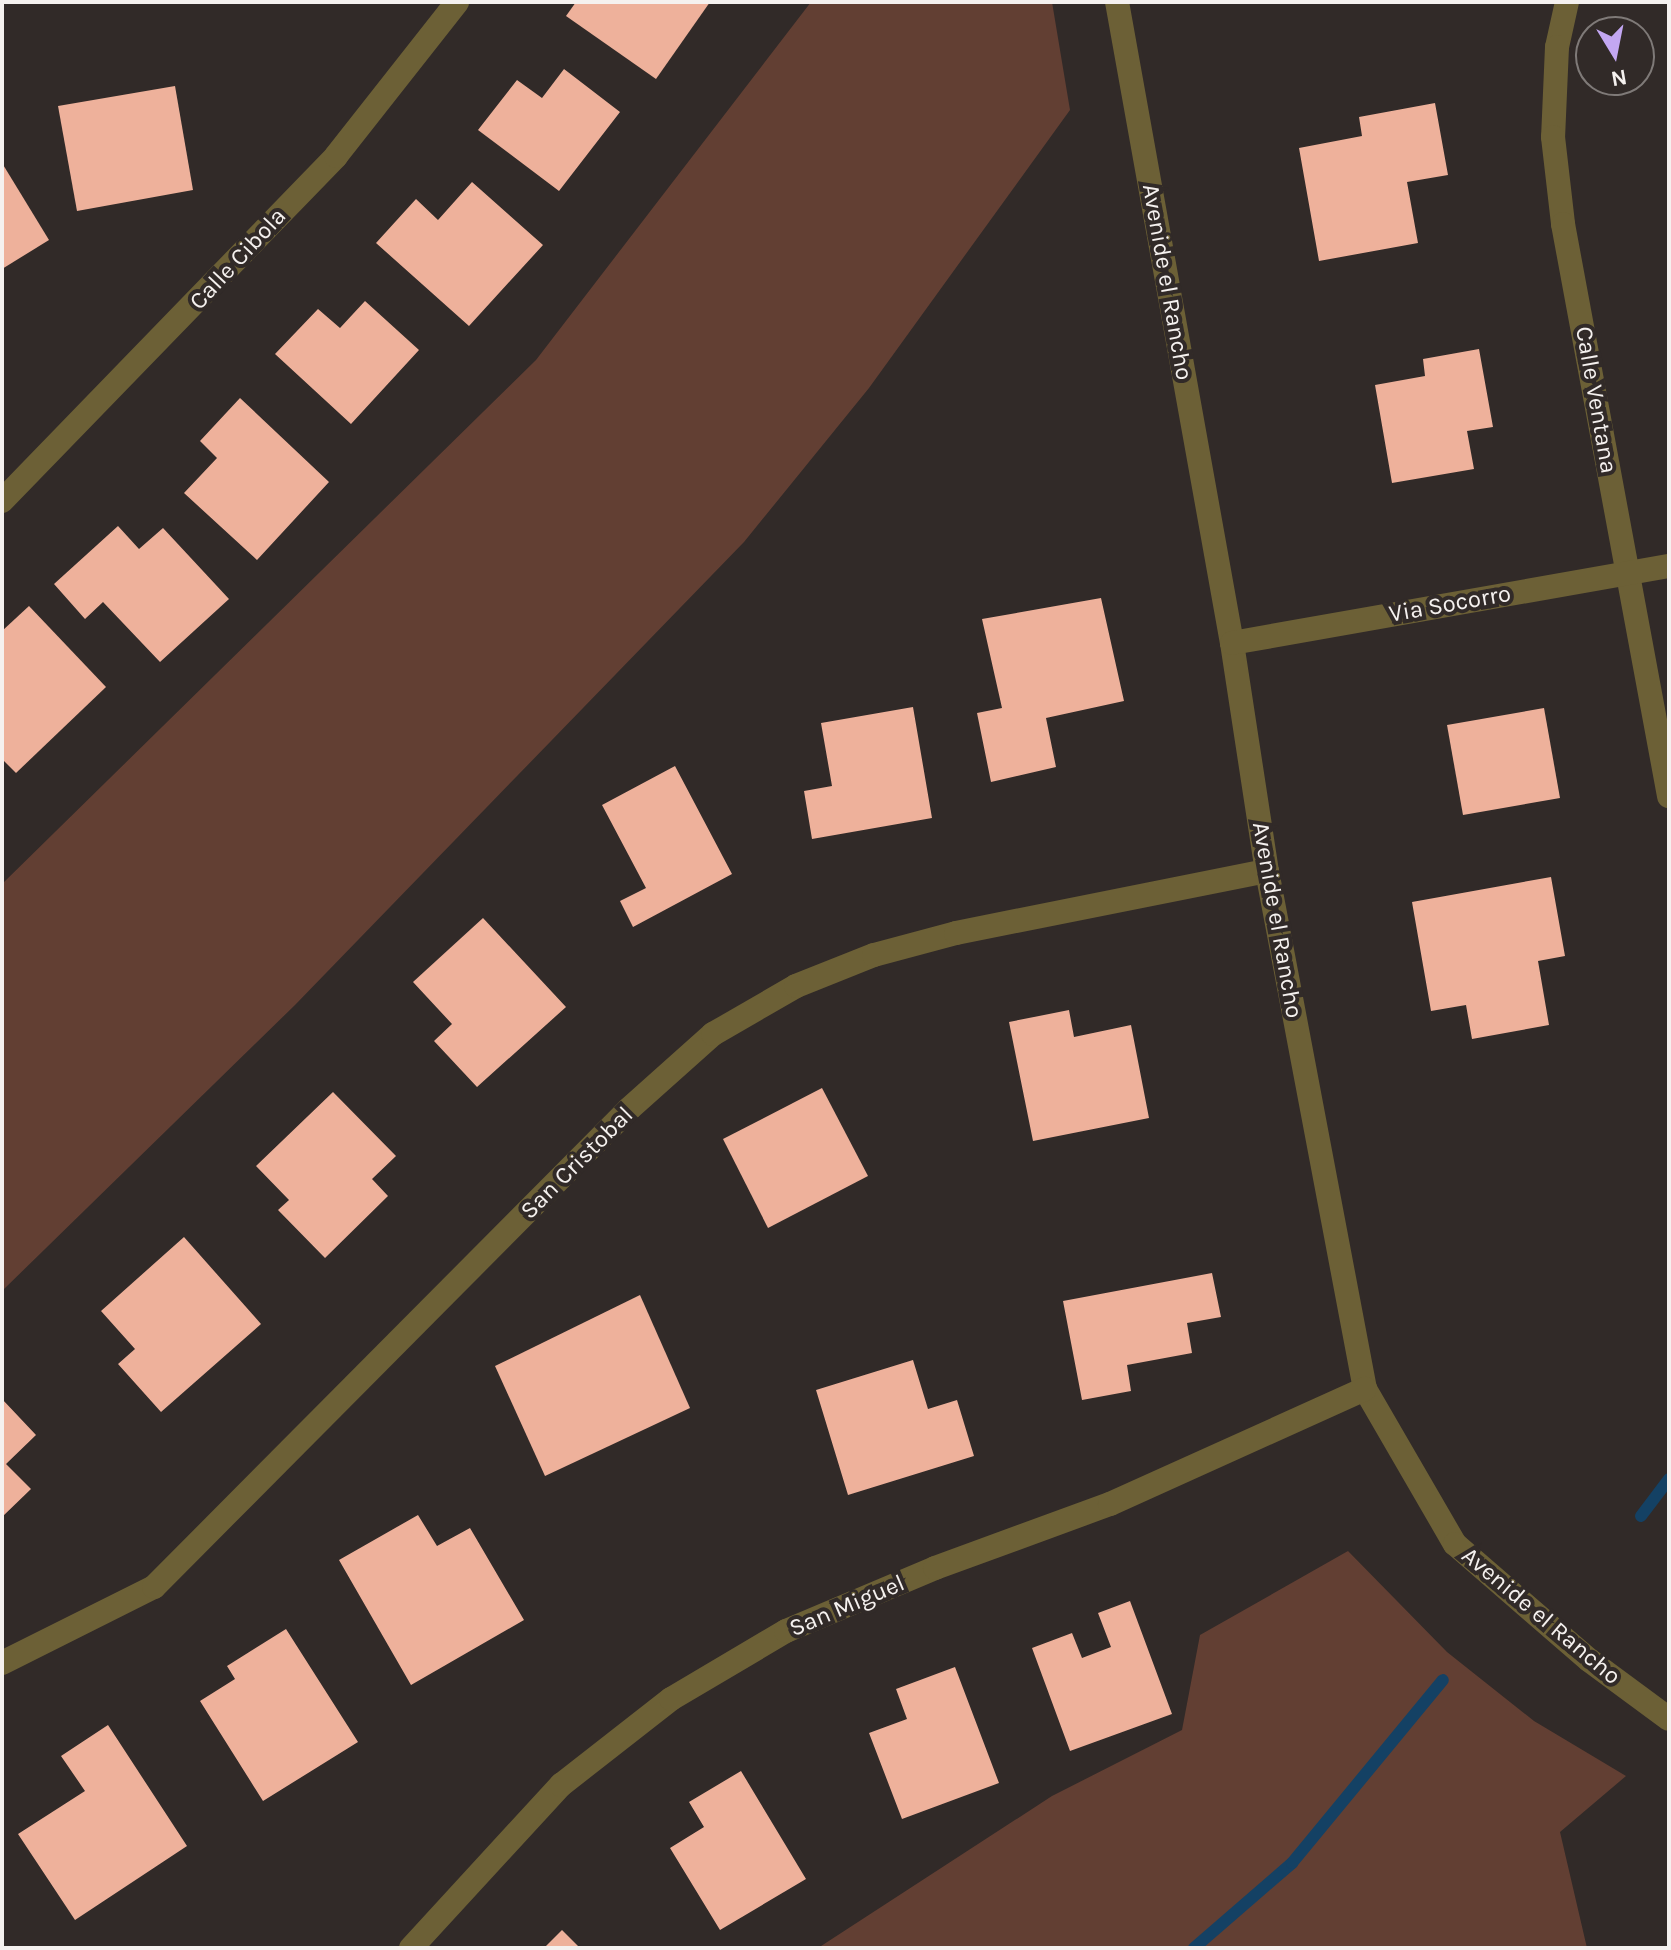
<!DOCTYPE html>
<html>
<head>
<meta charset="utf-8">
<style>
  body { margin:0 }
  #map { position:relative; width:1671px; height:1950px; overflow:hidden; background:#312a28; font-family:Karla,sans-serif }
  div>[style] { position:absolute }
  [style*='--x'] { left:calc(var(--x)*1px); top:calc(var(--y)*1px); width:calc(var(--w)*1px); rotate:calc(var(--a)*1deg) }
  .green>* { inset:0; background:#623f33 }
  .stream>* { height:12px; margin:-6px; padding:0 6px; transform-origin:6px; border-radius:6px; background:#144164 }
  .building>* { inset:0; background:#eeb19b }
  .minor>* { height:24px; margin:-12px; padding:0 12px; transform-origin:12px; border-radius:12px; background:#6c6036 }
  span { translate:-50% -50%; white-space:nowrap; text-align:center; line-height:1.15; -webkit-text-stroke:8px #312a28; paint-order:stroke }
  .street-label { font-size:24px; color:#f5f1ef }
  .frame { position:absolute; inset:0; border:4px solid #f5f1ef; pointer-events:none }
  .north { position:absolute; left:1575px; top:16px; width:80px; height:80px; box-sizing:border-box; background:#312a28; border:2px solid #7f7a78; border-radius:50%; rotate:170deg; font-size:22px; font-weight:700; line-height:32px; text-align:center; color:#f5f1ef }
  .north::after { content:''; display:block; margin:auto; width:28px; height:36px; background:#c3a7f2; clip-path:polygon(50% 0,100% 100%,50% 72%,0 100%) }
</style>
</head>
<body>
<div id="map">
  <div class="green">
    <div style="clip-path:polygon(811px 2px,1052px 2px,1070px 110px,869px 388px,744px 542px,295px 1005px,2px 1291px,2px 884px,536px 360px)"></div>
    <div style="clip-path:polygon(1348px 1551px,1447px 1652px,1534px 1721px,1626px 1776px,1560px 1832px,1587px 1948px,818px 1948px,1052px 1796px,1182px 1730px,1200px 1635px)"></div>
  </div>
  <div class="stream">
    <div style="--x:1641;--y:1516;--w:46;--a:-52.9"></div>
    <div style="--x:1194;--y:1948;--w:130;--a:-40.9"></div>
    <div style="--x:1292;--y:1863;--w:237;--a:-50.5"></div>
  </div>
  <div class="building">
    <div style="clip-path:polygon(576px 2px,710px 2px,656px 79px,566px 16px)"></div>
    <div style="clip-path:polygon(564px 69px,620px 112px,559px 191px,478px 130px,517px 80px,542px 98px)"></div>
    <div style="clip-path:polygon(175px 86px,193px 190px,77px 211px,58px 106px)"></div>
    <div style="clip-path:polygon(1435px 103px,1448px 175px,1407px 182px,1418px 243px,1319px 261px,1299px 148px,1362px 136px,1359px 117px)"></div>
    <div style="clip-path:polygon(2px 163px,49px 240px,2px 269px)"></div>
    <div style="clip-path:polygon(472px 182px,543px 245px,469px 326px,376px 243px,416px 199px,438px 220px)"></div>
    <div style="clip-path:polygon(365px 301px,419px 350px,351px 424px,275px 354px,318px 309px,340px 328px)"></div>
    <div style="clip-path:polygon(1479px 349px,1493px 427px,1467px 431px,1474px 469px,1392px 483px,1375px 385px,1425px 376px,1423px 359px)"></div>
    <div style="clip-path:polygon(240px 398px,329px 482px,257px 560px,184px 493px,217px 458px,200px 441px)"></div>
    <div style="clip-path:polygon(118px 526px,139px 549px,163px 528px,229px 599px,160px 662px,103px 602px,85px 619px,54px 584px)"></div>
    <div style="clip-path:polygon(1101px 598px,1124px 701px,1046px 718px,1056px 767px,991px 782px,977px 713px,1002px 708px,982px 619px)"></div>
    <div style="clip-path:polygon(29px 606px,106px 687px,16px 773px,2px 759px,2px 631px)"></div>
    <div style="clip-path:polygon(913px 707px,932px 818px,812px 839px,804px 791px,832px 786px,821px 723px)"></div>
    <div style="clip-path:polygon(1544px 708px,1560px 798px,1463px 815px,1447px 725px)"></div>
    <div style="clip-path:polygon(675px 766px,732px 874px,633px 927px,620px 901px,646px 888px,602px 805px)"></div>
    <div style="clip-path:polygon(1551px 877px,1565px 956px,1538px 961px,1549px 1025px,1472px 1039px,1466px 1005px,1431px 1011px,1412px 902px)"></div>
    <div style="clip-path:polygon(483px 918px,566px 1007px,477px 1087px,434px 1041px,452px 1024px,413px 982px)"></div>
    <div style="clip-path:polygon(1069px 1010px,1074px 1037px,1131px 1025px,1149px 1118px,1033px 1141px,1009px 1022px)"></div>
    <div style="clip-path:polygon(822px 1088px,868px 1176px,768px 1228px,723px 1139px)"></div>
    <div style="clip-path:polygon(333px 1092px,396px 1156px,372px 1179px,388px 1196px,325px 1258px,278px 1210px,289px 1200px,256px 1166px)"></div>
    <div style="clip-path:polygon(184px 1237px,261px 1324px,161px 1412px,118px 1364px,135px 1349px,101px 1311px)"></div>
    <div style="clip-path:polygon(1212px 1273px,1221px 1317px,1187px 1323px,1192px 1353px,1127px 1365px,1131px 1391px,1082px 1400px,1063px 1301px)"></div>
    <div style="clip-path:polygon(640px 1295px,690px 1408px,545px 1476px,495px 1366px)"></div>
    <div style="clip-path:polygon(913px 1360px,928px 1409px,957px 1400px,974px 1456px,848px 1495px,816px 1390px)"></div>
    <div style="clip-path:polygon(2px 1399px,36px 1435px,6px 1464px,31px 1489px,2px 1517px)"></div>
    <div style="clip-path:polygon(418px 1515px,437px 1546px,470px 1528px,524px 1620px,411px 1685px,339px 1560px)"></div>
    <div style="clip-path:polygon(1130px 1601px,1172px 1714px,1070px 1751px,1032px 1648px,1072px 1633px,1082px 1658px,1111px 1647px,1098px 1613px)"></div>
    <div style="clip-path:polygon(286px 1629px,358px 1742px,263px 1801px,200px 1701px,235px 1679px,227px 1666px)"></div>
    <div style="clip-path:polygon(955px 1667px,999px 1783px,902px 1819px,869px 1733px,907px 1719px,896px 1689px)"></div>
    <div style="clip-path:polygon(108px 1725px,187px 1846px,75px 1920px,18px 1834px,85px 1791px,61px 1756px)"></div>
    <div style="clip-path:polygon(741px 1771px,806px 1879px,720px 1930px,670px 1848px,704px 1827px,689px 1802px)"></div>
    <div style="clip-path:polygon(562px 1930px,580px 1948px,544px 1948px)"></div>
  </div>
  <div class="minor">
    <div style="--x:1117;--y:2;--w:651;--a:79.83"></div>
    <div style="--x:1232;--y:643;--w:231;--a:81.3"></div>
    <div style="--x:1267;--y:871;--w:527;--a:79.29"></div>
    <div style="--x:1365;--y:1389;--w:179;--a:59.9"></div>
    <div style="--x:1455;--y:1544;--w:177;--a:40.9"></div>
    <div style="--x:1589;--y:1660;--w:99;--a:36.4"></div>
    <div style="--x:1567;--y:2;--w:46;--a:102.5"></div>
    <div style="--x:1557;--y:47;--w:90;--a:92.5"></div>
    <div style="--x:1553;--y:137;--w:88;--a:83.4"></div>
    <div style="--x:1563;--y:224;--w:582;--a:79.5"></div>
    <div style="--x:2;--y:501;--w:480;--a:-45.9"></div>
    <div style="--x:336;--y:156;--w:196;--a:-51.8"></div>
    <div style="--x:1232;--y:643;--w:444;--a:-10"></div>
    <div style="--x:2;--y:1663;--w:170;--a:-26.6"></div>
    <div style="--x:154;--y:1587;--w:674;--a:-45.18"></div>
    <div style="--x:629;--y:1109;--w:113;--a:-41.8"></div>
    <div style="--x:713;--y:1034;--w:96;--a:-30"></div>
    <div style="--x:796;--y:986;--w:84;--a:-21.7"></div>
    <div style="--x:874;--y:955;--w:85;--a:-15"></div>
    <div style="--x:956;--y:933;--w:317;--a:-11.3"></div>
    <div style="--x:411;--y:1948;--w:222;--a:-47.4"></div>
    <div style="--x:561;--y:1785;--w:140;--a:-38"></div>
    <div style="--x:671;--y:1699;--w:134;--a:-30.6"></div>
    <div style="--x:786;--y:1631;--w:162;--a:-22.9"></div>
    <div style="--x:935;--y:1568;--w:186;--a:-20.1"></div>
    <div style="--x:1110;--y:1504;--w:280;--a:-24.3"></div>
  </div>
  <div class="street-label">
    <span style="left:238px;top:259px;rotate:-47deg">Calle Cibola</span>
    <span style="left:1167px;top:282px;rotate:80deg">Avenide el Rancho</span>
    <span style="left:1596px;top:400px;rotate:80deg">Calle Ventana</span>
    <span style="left:1450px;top:604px;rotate:-10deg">Via Socorro</span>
    <span style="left:1277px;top:920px;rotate:80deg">Avenide el Rancho</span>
    <span style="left:577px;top:1163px;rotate:-45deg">San Cristobal</span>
    <span style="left:847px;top:1606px;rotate:-23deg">San Miguel</span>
    <span style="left:1541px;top:1616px;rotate:40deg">Avenide el Rancho</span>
  </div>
  <div class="frame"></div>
  <div class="north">N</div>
</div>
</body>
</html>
